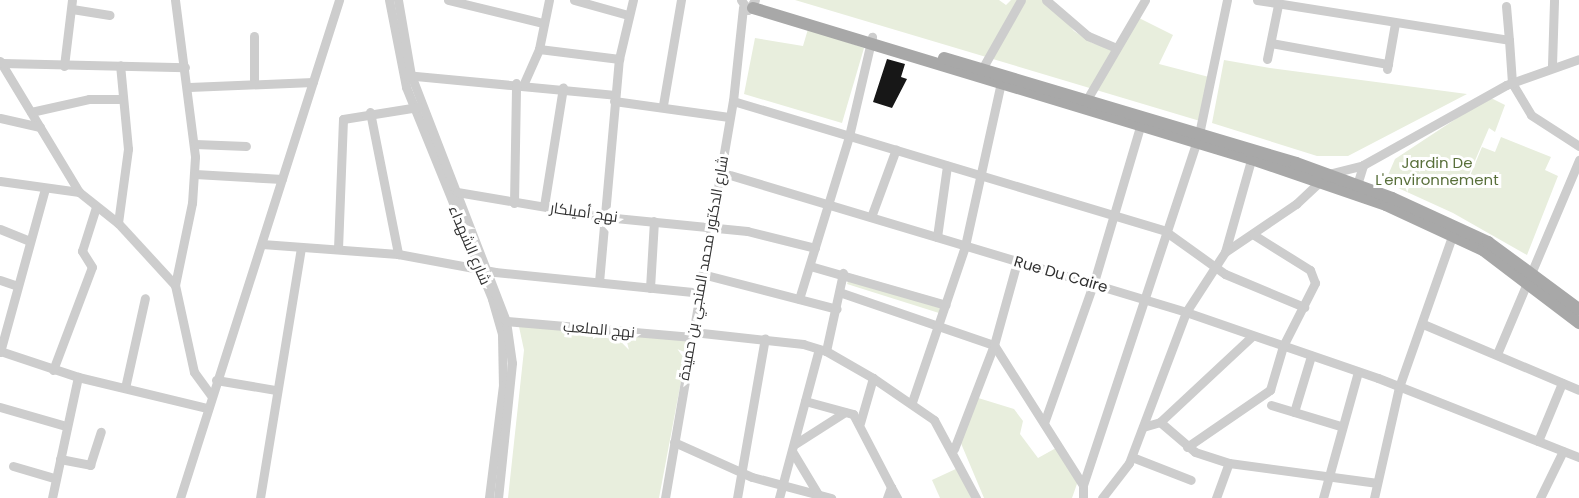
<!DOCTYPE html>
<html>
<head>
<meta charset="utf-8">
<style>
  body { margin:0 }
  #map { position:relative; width:1579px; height:498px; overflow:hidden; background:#fff; font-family:Poppins,Cairo,sans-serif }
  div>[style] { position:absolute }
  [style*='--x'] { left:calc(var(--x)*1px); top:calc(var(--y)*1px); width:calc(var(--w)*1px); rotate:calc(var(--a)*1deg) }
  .green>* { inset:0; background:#e8eedd }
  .building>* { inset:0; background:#171717 }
  .minor>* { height:9px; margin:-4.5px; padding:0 4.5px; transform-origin:4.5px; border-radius:4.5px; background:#cdcdcd }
  .major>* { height:12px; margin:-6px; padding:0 6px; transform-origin:6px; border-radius:6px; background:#a8a8a8 }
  span { translate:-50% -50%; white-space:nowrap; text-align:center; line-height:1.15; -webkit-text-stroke:6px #fff; paint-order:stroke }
  .park-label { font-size:15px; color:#586f3a }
  .street-label { font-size:15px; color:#303030 }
</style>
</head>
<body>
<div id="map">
  <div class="green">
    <div style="clip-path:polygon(795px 0,999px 0,1006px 5px,1011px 0,1048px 0,1074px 31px,1092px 43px,1115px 48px,1137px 17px,1173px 35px,1159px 64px,1209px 77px,1200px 121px)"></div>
    <div style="clip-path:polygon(808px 29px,864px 48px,842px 123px,744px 94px,755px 38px,803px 46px)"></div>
    <div style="clip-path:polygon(1224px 60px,1270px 68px,1467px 94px,1348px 156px,1317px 156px,1212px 123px)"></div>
    <div style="clip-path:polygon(1489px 97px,1505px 105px,1495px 132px,1489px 128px,1468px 177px,1475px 178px,1470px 176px,1482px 147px,1495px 152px,1501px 137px,1551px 157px,1545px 170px,1558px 176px,1527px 255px,1453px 213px,1385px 182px,1395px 159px)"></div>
    <div style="clip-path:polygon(851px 274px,942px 300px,939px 313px,847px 284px)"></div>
    <div style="clip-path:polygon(518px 322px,689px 339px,659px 498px,508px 498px,524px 350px)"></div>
    <div style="clip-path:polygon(975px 397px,1014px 409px,1023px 421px,1020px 434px,1038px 458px,1056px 448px,1078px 481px,1072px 498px,984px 498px,960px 441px)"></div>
    <div style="clip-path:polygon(960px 467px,974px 498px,940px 498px,932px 480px)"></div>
  </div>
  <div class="building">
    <div style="clip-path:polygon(887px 59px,905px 64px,901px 77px,907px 79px,892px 108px,873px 102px)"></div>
  </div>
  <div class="minor">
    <div style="--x:175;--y:0;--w:158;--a:82.7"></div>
    <div style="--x:195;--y:157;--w:46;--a:93.7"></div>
    <div style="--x:192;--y:203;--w:84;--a:101.7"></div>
    <div style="--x:175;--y:285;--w:89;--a:77.7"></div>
    <div style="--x:194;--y:372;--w:29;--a:54"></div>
    <div style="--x:389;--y:0;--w:89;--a:78.9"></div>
    <div style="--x:406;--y:87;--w:229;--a:67.9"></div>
    <div style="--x:492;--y:299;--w:37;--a:74"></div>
    <div style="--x:502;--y:335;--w:50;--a:88.9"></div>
    <div style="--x:503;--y:385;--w:114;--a:97.1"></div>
    <div style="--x:398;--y:0;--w:76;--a:80.2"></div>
    <div style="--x:411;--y:75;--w:264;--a:68.9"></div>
    <div style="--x:506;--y:321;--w:42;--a:81.9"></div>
    <div style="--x:512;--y:363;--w:136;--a:95.9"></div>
    <div style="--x:448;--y:0;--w:98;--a:13.6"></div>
    <div style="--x:574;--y:0;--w:56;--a:15.5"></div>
    <div style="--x:741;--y:0;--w:12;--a:55"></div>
    <div style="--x:748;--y:10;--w:12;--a:-55"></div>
    <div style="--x:1046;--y:0;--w:55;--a:40.6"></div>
    <div style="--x:1088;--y:36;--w:28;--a:23"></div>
    <div style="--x:1257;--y:0;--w:255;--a:9"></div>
    <div style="--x:1509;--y:40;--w:43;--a:86"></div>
    <div style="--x:1512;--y:83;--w:37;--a:59"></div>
    <div style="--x:1531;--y:115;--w:57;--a:32.9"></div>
    <div style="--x:1506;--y:6;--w:34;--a:85"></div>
    <div style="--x:72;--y:9;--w:38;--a:9"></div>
    <div style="--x:254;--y:36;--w:48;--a:90"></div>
    <div style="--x:1271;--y:43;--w:119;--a:10.2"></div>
    <div style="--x:539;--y:49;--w:81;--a:7.1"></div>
    <div style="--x:1267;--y:59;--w:55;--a:-78.5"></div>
    <div style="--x:0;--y:61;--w:153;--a:58.9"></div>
    <div style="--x:79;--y:192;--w:50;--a:38.5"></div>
    <div style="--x:118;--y:223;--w:84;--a:47.4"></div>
    <div style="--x:2;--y:63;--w:183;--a:1.3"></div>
    <div style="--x:1552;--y:65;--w:65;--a:-88.2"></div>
    <div style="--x:64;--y:66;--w:66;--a:-83.1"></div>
    <div style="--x:982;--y:69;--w:79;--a:-60.5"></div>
    <div style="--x:1387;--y:69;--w:47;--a:-80.1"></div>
    <div style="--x:405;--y:75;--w:211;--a:5.4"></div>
    <div style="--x:524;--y:83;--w:37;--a:-66"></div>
    <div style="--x:539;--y:49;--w:50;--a:-78.5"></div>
    <div style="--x:189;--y:87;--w:124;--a:-2.3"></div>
    <div style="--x:614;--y:101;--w:116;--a:7.9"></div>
    <div style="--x:733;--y:101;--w:451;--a:16.7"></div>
    <div style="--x:1165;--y:231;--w:74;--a:35.6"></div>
    <div style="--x:1225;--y:274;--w:86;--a:22.7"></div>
    <div style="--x:1086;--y:101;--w:117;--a:-59.7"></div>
    <div style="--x:663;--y:105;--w:107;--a:-80.3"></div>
    <div style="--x:31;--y:112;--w:59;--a:-12.6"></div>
    <div style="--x:89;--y:99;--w:33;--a:0"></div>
    <div style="--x:370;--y:112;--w:145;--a:78.8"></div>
    <div style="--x:0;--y:118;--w:41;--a:12.7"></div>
    <div style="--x:195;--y:144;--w:51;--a:2.2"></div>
    <div style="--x:720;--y:172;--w:487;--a:16.7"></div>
    <div style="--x:1186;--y:312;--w:203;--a:19"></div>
    <div style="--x:1378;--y:378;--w:216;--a:21.5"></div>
    <div style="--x:195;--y:174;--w:87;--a:3.3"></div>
    <div style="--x:0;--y:181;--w:80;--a:7.9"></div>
    <div style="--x:1357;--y:185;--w:21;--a:-73"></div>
    <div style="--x:457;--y:192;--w:150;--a:9.6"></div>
    <div style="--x:605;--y:217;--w:143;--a:5.6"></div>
    <div style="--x:747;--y:231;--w:70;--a:14"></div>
    <div style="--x:514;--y:203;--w:120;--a:-89"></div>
    <div style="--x:544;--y:206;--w:120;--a:-80.9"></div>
    <div style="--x:871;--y:217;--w:72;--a:-69.8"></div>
    <div style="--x:118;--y:223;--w:75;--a:-82.3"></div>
    <div style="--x:128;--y:149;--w:84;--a:-95.4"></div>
    <div style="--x:0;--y:229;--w:32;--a:22"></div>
    <div style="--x:937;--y:237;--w:72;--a:-82"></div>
    <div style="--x:262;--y:244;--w:136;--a:4.2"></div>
    <div style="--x:398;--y:254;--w:99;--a:10.5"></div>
    <div style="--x:495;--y:272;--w:206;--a:5.8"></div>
    <div style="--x:338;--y:249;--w:130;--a:-87.8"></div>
    <div style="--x:343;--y:119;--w:76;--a:-9.1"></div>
    <div style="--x:1225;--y:252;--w:86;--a:-34.1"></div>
    <div style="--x:1296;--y:204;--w:44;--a:-43.2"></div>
    <div style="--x:1328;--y:174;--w:36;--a:-14"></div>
    <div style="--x:1363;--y:165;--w:164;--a:-29.2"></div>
    <div style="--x:1506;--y:85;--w:77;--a:-19.6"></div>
    <div style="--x:810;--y:266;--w:141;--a:16"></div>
    <div style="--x:702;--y:274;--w:139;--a:14.5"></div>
    <div style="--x:0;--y:280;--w:18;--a:19"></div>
    <div style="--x:599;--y:282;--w:224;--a:-84.9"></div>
    <div style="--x:619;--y:59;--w:61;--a:-76.7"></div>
    <div style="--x:650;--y:288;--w:67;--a:-86.6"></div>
    <div style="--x:842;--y:293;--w:161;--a:18.9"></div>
    <div style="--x:994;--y:345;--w:166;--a:57.6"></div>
    <div style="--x:1083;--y:485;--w:13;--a:90"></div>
    <div style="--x:799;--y:299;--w:170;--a:-72.9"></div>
    <div style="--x:849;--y:136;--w:102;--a:-76.9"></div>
    <div style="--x:506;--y:321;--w:187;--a:4.9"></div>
    <div style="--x:1423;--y:324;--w:169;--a:22.9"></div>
    <div style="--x:693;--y:332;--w:111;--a:6.2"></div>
    <div style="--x:803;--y:344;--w:24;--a:17"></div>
    <div style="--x:826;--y:351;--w:54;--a:29.9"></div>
    <div style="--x:873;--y:378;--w:74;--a:34.5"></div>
    <div style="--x:934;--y:420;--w:89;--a:61.7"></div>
    <div style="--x:0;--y:351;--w:82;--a:18.4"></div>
    <div style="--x:78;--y:377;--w:133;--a:13.5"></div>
    <div style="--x:826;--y:351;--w:80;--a:-77.7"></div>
    <div style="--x:0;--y:352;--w:169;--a:-74.6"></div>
    <div style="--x:1497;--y:354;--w:211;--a:-67.1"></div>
    <div style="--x:53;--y:370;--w:110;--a:-69.3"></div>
    <div style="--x:92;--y:267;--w:19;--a:-122"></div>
    <div style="--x:82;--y:251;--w:46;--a:-72.3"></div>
    <div style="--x:216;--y:380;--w:61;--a:9.5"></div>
    <div style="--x:125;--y:388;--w:92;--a:-77.5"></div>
    <div style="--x:805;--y:401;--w:50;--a:15.2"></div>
    <div style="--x:853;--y:414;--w:82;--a:62.5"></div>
    <div style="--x:891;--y:487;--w:12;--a:110"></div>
    <div style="--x:912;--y:402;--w:165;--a:-71.2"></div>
    <div style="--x:965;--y:246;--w:172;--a:-77.6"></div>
    <div style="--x:1271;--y:405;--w:72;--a:16.9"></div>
    <div style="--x:0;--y:407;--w:69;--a:16.1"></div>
    <div style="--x:1294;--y:412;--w:59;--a:-73.1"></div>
    <div style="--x:1160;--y:422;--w:46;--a:40.6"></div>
    <div style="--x:1195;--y:452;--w:36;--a:18"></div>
    <div style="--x:1229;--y:463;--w:148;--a:7.7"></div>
    <div style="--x:860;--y:423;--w:47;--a:-73.9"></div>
    <div style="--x:1044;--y:423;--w:150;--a:-70.5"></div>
    <div style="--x:1094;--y:282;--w:169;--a:-73.5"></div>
    <div style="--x:1143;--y:427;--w:18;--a:-16"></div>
    <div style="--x:1160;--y:422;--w:125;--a:-43"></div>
    <div style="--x:1538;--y:441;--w:63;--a:-67.5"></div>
    <div style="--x:674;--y:442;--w:85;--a:24.2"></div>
    <div style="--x:752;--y:477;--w:82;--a:14.9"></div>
    <div style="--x:795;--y:444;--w:59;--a:-32.6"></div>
    <div style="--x:1187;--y:447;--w:101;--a:-34.5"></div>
    <div style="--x:1270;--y:390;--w:46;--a:-73.5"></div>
    <div style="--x:1283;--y:346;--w:71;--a:-63.1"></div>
    <div style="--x:1315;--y:283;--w:14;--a:-111"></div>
    <div style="--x:1310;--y:270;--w:66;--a:-148"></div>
    <div style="--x:954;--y:449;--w:111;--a:-69"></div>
    <div style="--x:994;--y:345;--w:86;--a:-74.5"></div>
    <div style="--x:792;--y:451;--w:52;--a:59"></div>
    <div style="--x:1132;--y:457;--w:63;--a:21.3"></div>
    <div style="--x:60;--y:459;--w:31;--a:11"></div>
    <div style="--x:90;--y:465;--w:35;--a:-72"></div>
    <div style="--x:13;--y:466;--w:43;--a:16.3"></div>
    <div style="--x:1083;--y:485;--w:370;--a:-71.7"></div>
    <div style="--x:1199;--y:134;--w:137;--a:-78.2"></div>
    <div style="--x:891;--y:487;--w:13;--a:61"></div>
    <div style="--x:52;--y:498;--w:124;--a:-77.9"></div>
    <div style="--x:180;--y:498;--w:523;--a:-72.29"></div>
    <div style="--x:260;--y:498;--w:254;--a:-80.7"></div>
    <div style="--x:665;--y:498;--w:403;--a:-80.3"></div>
    <div style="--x:733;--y:101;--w:94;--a:-83.9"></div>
    <div style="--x:737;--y:498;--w:162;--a:-80.1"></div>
    <div style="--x:779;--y:498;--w:154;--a:-75"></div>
    <div style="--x:1102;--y:498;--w:44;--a:-52.4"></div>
    <div style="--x:1129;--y:463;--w:161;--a:-69.3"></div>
    <div style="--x:1186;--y:312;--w:72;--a:-57"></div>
    <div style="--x:1225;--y:252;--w:103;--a:-74.2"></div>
    <div style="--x:1216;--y:498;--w:37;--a:-70"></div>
    <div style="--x:1323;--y:498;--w:131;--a:-74.5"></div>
    <div style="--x:1374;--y:498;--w:114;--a:-77.3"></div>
    <div style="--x:1399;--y:387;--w:165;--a:-70.6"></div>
    <div style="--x:1540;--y:498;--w:52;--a:-63.9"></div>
  </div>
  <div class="major">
    <div style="--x:753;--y:8;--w:521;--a:16.84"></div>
    <div style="--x:1252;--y:159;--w:142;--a:18.9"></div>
    <div style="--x:1386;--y:205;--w:107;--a:24.9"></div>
    <div style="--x:1483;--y:250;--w:121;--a:37.2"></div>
    <div style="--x:944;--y:58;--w:367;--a:16.6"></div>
    <div style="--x:1296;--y:163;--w:102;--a:20"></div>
    <div style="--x:1392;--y:198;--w:106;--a:24.6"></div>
    <div style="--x:1488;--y:242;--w:113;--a:36.4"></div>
  </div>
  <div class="park-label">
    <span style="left:1437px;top:171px">Jardin De<br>L'environnement</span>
  </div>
  <div class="street-label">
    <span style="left:584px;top:212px;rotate:8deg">نهج أميلكار</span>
    <span style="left:470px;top:245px;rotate:67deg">شارع الشهداء</span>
    <span style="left:703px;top:268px;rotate:-80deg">شارع الدكتور محمد المنجي بن حميدة</span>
    <span style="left:1061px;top:274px;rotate:16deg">Rue Du Caire</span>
    <span style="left:599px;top:329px;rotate:5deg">نهج الملعب</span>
  </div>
</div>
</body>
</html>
